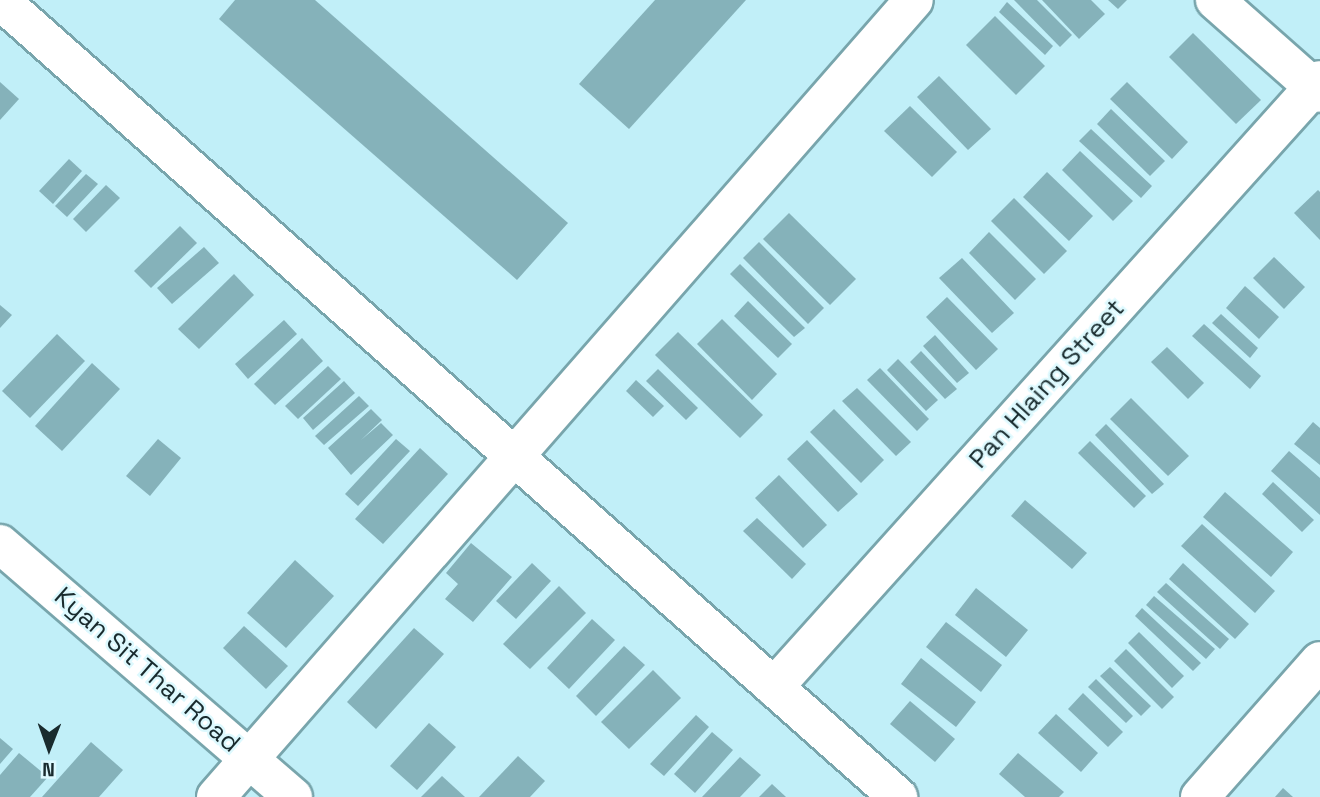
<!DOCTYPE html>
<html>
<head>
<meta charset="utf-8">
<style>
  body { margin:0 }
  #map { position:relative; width:1320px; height:797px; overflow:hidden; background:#c1eff8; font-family:"Space Grotesk",sans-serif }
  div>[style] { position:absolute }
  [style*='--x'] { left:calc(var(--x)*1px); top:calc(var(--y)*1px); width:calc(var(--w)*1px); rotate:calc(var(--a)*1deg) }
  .building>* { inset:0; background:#85b2ba }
  .roads { filter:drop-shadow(2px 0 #78a5ac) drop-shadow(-2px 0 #78a5ac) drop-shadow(0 2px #78a5ac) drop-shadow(0 -2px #78a5ac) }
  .minor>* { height:38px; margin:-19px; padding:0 19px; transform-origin:19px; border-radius:19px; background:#fff }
  .tertiary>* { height:38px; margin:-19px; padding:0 19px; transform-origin:19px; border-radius:19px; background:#fff }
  span { translate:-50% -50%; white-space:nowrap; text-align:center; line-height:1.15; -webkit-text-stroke:5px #ddf9fe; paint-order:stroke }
  .street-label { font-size:26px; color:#192b2e }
  .north { position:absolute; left:14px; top:713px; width:70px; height:70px; -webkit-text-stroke:5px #ddf9fe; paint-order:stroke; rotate:181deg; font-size:19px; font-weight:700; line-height:28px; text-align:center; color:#192b2e }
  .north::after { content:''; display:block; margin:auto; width:24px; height:32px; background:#192b2e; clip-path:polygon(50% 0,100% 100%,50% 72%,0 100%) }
</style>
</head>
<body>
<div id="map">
  <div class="building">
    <div style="clip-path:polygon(235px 0,315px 0,568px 223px,517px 280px,219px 19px)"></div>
    <div style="clip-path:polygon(655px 0,746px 0,629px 129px,579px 84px)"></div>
    <div style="clip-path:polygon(1014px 0,1037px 0,1072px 35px,1060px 47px)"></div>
    <div style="clip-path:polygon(1042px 0,1091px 0,1105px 14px,1079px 39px)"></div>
    <div style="clip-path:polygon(1108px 0,1127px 0,1118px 9px)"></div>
    <div style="clip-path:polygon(1007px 2px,1053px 46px,1045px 55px,999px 12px)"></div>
    <div style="clip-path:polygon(995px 16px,1045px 66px,1016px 95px,966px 45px)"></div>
    <div style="clip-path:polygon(1193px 33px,1261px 100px,1236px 124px,1169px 57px)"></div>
    <div style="clip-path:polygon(939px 76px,991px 129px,968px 150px,917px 97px)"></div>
    <div style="clip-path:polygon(0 82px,19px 99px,0 120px)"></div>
    <div style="clip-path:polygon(1127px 82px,1188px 142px,1172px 159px,1110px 99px)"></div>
    <div style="clip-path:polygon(910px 106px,957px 152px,932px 177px,884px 131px)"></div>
    <div style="clip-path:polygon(1111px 109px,1165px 161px,1150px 176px,1097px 124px)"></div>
    <div style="clip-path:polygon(1091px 129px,1152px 186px,1141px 198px,1079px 141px)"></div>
    <div style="clip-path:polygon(1080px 151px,1133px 201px,1113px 221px,1062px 170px)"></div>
    <div style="clip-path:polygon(69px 159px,82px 171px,53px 204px,39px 191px)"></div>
    <div style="clip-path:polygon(1047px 172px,1093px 216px,1069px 241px,1023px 197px)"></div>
    <div style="clip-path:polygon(86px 174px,98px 184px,67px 217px,55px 206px)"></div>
    <div style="clip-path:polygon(106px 185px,120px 198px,86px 232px,73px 219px)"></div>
    <div style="clip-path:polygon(1318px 190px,1320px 192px,1320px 240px,1294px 213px)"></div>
    <div style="clip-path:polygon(1014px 198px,1067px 251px,1044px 274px,991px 221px)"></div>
    <div style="clip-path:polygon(789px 213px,856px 279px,830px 305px,763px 239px)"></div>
    <div style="clip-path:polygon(180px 226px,197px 243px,151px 288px,134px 271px)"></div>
    <div style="clip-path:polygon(989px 232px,1036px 279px,1015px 300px,969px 253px)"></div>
    <div style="clip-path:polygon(759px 242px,824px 308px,808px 324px,743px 258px)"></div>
    <div style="clip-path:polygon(204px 247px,219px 263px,172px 304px,157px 288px)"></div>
    <div style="clip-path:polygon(1274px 257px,1305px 287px,1284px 309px,1253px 278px)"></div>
    <div style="clip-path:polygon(962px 258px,1014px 313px,992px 333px,939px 278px)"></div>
    <div style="clip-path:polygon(740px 264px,805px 328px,794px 337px,730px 274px)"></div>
    <div style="clip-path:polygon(234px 274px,254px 295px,199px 349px,178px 329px)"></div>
    <div style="clip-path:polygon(1245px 286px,1279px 317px,1259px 339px,1226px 308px)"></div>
    <div style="clip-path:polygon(947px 297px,998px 349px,976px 370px,926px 317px)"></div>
    <div style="clip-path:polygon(748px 301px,792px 344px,778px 358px,734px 316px)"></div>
    <div style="clip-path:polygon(0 305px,12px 315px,0 328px)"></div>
    <div style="clip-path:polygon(1221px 314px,1258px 348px,1250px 358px,1212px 323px)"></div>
    <div style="clip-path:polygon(722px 319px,777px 374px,752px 400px,697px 344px)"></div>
    <div style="clip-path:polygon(284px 320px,297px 334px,248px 379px,235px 364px)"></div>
    <div style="clip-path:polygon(1204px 324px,1261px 376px,1250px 389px,1192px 336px)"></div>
    <div style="clip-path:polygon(678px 332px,763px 415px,740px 438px,655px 355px)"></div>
    <div style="clip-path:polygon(57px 334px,85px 361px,30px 418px,2px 391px)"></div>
    <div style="clip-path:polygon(935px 335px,969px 373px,957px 383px,923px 346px)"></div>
    <div style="clip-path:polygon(302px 338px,323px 361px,275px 405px,254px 384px)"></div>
    <div style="clip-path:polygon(1167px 347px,1204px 383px,1188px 399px,1151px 362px)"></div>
    <div style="clip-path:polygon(921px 351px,957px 389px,945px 399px,910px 362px)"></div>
    <div style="clip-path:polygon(898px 359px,938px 400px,926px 411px,887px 370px)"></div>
    <div style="clip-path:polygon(92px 363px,120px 389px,62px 451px,35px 426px)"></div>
    <div style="clip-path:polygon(328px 366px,341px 379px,298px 419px,285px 406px)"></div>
    <div style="clip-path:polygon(880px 368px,929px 419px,917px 431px,867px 380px)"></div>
    <div style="clip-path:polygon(658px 369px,698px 408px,686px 420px,646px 381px)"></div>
    <div style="clip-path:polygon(636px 380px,664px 406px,653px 417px,626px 391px)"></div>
    <div style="clip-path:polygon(344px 381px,355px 393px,313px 430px,303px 418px)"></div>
    <div style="clip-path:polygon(857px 388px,911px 442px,896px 456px,842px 401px)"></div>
    <div style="clip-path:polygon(359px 396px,369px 406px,324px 445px,315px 436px)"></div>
    <div style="clip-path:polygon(1131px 398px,1189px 456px,1168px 476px,1110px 419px)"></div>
    <div style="clip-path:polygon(371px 409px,382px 420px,361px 440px,381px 423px,393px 435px,351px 475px,328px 448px)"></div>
    <div style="clip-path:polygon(834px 409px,884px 460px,861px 483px,810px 432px)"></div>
    <div style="clip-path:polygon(1313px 422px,1320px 428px,1320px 465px,1294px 444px)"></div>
    <div style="clip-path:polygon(1106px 424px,1164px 484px,1152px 494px,1095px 435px)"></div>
    <div style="clip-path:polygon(158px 439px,181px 458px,150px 496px,126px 476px)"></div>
    <div style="clip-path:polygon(396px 439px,410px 451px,358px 506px,345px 494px)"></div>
    <div style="clip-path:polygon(807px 440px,858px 494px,838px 512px,787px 459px)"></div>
    <div style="clip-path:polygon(1090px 441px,1146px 496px,1134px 508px,1078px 453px)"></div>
    <div style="clip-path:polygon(420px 448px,448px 474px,383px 544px,355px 519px)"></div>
    <div style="clip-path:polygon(1289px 451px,1320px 478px,1320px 515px,1271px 471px)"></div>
    <div style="clip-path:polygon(779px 475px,827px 525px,803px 548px,755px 498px)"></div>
    <div style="clip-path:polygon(1273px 482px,1314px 520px,1302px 532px,1262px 494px)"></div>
    <div style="clip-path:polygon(1225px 492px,1293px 552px,1271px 577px,1203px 517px)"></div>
    <div style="clip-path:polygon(1025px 500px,1087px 553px,1072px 569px,1011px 516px)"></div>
    <div style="clip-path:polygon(757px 518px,806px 564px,792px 579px,743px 531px)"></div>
    <div style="clip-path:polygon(1202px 524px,1275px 591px,1255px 613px,1181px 546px)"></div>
    <div style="clip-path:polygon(471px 543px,512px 577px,473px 622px,445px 599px,458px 584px,446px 573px)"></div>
    <div style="clip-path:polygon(295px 560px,334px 596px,286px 648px,247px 613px)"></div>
    <div style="clip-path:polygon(532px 563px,551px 581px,516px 619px,496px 601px)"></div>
    <div style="clip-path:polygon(1183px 563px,1249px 624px,1235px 639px,1169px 579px)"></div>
    <div style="clip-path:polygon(1166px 583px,1229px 639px,1220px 649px,1157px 592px)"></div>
    <div style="clip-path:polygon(559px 586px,586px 613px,530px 669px,503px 644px)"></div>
    <div style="clip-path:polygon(976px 588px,1028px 630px,1006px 657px,955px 615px)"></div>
    <div style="clip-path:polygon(1154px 596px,1215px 649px,1206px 659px,1146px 605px)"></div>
    <div style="clip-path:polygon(1142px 608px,1201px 663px,1193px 671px,1135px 616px)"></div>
    <div style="clip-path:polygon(592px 619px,615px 640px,569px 689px,547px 668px)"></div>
    <div style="clip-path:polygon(946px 622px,1002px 665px,981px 692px,926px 647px)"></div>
    <div style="clip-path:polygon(244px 626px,288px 666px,266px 689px,223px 648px)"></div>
    <div style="clip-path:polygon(414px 628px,444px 654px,376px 729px,347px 702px)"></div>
    <div style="clip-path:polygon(1139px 632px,1184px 676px,1172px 688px,1128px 643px)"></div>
    <div style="clip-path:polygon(624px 646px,645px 665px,596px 716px,576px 696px)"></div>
    <div style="clip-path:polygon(1126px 649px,1174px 697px,1162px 709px,1114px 661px)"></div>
    <div style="clip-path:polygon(921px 658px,976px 702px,956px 727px,901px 684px)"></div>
    <div style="clip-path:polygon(1110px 667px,1151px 706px,1141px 716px,1100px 676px)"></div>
    <div style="clip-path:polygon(653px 670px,681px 698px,629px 749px,601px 722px)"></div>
    <div style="clip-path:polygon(1096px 679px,1133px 716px,1126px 723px,1088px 687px)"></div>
    <div style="clip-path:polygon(1083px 693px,1123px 732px,1108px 747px,1068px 709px)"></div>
    <div style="clip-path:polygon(910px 701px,955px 739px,935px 762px,890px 724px)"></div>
    <div style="clip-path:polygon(1056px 714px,1098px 753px,1081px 772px,1038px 733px)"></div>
    <div style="clip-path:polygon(696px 715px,709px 727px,664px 776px,650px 764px)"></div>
    <div style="clip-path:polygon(429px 723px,456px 747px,417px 790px,390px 766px)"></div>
    <div style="clip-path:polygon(712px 732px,733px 750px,695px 793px,674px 774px)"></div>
    <div style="clip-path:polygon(0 738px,13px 749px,0 764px)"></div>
    <div style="clip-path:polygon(91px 742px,123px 770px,99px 797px,42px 797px)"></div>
    <div style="clip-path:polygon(19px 753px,48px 777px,30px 797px,0 797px,0 775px)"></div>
    <div style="clip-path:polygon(1018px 753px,1064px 792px,1059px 797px,1025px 797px,999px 774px)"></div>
    <div style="clip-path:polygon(518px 756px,545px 781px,530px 797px,479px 797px)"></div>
    <div style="clip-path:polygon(740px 757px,761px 775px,740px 797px,702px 797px)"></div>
    <div style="clip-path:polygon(442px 776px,465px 797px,421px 797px)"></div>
    <div style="clip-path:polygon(772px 784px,786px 797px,759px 797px)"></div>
    <div style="clip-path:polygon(1283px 788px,1293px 797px,1275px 797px)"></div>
  </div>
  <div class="roads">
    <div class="minor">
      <div style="--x:0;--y:0;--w:1201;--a:41.59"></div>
      <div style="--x:1215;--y:0;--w:140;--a:41.5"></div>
      <div style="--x:774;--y:687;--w:816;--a:-48.03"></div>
      <div style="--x:216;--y:797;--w:1059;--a:-48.79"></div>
      <div style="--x:1200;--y:797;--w:181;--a:-48.6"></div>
    </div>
    <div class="tertiary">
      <div style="--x:0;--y:544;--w:387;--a:40.8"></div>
    </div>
  </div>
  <div class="street-label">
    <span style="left:1047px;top:384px;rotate:-48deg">Pan Hlaing Street</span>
    <span style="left:147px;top:670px;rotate:41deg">Kyan Sit Thar Road</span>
  </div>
  <div class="north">N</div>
</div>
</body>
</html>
